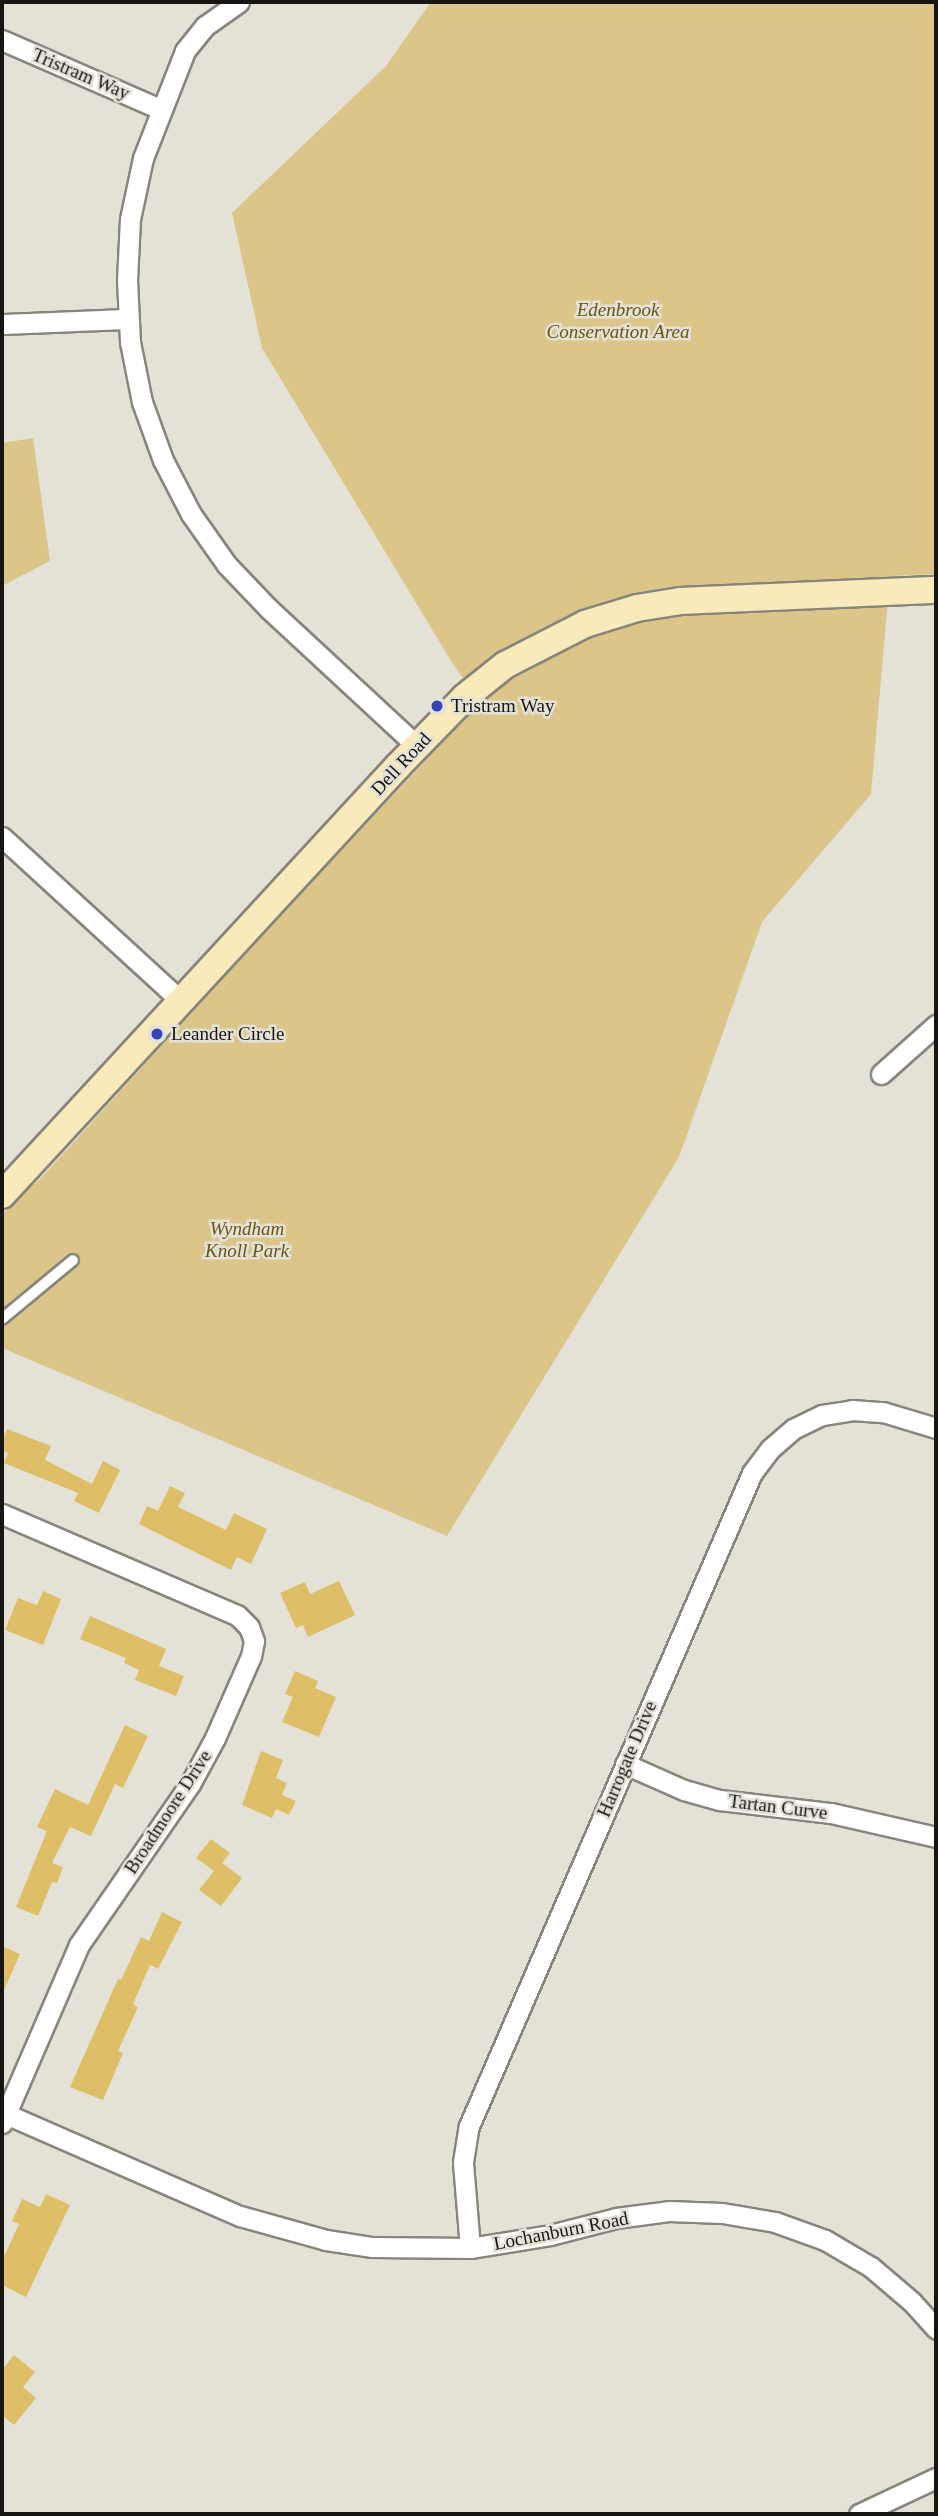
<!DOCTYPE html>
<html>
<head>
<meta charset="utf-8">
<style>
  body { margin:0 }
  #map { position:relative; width:938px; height:2516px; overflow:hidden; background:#e4e1d7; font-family:"Times New Roman",serif }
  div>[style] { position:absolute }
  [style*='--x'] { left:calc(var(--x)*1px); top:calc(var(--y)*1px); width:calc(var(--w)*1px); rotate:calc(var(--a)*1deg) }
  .green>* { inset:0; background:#dbc588 }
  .building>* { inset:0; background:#debf68 }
  .roads { filter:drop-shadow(2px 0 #88857c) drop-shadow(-2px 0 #88857c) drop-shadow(0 2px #88857c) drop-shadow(0 -2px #88857c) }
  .lane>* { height:10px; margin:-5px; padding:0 5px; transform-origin:5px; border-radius:5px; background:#fff }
  .street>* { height:19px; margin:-9.5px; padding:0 9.5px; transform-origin:9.5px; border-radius:9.5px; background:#fff }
  .secondary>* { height:26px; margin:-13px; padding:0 13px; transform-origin:13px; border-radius:13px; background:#f8eaba }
  .dots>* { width:19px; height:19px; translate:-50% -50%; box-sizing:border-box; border:4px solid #e4e1d7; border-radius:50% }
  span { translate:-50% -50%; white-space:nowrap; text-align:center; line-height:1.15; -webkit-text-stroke:5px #e4e1d7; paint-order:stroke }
  .street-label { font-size:19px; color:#171612 }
  .park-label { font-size:19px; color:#6a5513; font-style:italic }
  .poi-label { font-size:19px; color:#171612 }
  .left { translate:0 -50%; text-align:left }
  .frame { position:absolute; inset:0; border:4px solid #171612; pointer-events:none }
</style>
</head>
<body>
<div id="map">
  <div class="green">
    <div style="clip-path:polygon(431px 2px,936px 2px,936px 574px,890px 576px,871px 794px,762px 922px,679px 1157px,447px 1536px,2px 1348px,2px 1214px,43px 1176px,286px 909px,480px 703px,453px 664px,262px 348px,232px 213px,386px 66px)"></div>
    <div style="clip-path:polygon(33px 438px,50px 561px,2px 586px,2px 443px)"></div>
  </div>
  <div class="building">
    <div style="clip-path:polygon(7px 1429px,51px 1446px,45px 1460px,92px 1484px,103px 1461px,120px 1470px,99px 1513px,74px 1501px,78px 1493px,4px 1463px,8px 1453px,2px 1450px,2px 1442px)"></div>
    <div style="clip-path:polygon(170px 1486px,185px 1493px,178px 1507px,226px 1530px,234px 1513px,267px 1529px,251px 1564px,237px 1557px,231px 1570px,139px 1524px,147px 1506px,158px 1511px)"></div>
    <div style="clip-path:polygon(339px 1581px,355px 1615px,308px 1637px,303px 1625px,296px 1628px,280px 1593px,305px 1582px,310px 1594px)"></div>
    <div style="clip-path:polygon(43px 1591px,61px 1599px,43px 1645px,5px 1630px,18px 1598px,37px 1605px)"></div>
    <div style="clip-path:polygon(90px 1616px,166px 1649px,159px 1666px,184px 1676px,176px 1696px,135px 1680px,139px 1670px,124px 1663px,126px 1658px,80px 1639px)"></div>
    <div style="clip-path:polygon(295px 1671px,318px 1681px,315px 1688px,336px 1697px,319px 1737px,282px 1722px,293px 1697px,285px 1694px)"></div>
    <div style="clip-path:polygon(125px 1725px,148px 1736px,123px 1788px,115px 1784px,91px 1836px,70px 1827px,52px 1863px,63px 1867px,57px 1883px,52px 1882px,38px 1916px,16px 1907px,47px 1831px,37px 1827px,55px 1789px,88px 1805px)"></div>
    <div style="clip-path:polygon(261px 1751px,283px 1760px,276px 1778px,287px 1783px,282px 1795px,296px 1801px,289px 1815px,276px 1809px,272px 1818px,242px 1805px)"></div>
    <div style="clip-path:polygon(211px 1839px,230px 1853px,222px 1863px,242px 1878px,221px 1906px,199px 1890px,214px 1871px,196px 1858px)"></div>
    <div style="clip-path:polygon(162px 1912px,182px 1922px,158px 1969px,150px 1965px,133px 2004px,138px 2007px,118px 2051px,123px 2053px,103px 2100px,70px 2087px,118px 1979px,121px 1980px,141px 1937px,149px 1941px)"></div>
    <div style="clip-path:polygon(2px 1946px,20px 1954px,2px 1995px)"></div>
    <div style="clip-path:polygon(46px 2194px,70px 2205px,26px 2297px,2px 2285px,2px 2261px,19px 2224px,12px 2221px,22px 2199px,40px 2207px)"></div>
    <div style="clip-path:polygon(14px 2355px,35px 2372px,23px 2387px,36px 2398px,14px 2425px,2px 2415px,2px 2370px)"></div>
  </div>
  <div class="roads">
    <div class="lane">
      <div style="--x:2;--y:1319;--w:92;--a:-39.7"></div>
    </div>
    <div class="street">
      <div style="--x:239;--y:2;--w:42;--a:144.8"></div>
      <div style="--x:205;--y:26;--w:32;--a:129"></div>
      <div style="--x:185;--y:51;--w:115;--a:111.4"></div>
      <div style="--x:143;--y:158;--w:62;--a:102"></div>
      <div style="--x:130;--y:219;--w:61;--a:92.8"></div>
      <div style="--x:127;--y:280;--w:62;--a:87.2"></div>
      <div style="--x:130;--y:342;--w:61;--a:78.7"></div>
      <div style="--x:142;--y:402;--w:62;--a:70.1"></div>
      <div style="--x:163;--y:460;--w:61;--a:62.6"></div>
      <div style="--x:191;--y:514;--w:62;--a:54.8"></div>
      <div style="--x:227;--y:565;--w:61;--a:46.3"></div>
      <div style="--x:269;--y:609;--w:202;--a:42.8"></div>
      <div style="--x:2;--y:40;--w:172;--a:23.6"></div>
      <div style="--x:2;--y:324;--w:126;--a:-2.3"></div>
      <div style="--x:2;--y:837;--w:244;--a:42.5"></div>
      <div style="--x:881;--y:1074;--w:74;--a:-41.7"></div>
      <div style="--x:2;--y:1514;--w:256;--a:23.3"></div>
      <div style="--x:237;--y:1615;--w:17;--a:45"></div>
      <div style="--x:249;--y:1627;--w:15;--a:70"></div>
      <div style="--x:254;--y:1641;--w:15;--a:101"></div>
      <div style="--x:251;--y:1656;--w:90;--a:113.7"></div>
      <div style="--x:215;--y:1738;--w:52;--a:118.5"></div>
      <div style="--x:190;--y:1784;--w:196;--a:124.6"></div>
      <div style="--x:79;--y:1945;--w:194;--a:113.4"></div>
      <div style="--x:625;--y:1764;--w:64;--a:23.8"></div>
      <div style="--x:684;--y:1790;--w:37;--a:16"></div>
      <div style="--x:720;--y:1800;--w:112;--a:6.7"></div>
      <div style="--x:831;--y:1813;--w:108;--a:12.9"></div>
      <div style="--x:6;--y:2114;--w:255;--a:23.6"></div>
      <div style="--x:240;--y:2216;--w:89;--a:15.6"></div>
      <div style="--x:326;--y:2240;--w:47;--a:8.7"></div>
      <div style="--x:372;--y:2247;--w:98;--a:0.6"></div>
      <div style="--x:470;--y:2248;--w:81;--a:-9.2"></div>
      <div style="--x:550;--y:2235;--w:68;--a:-14.4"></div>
      <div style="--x:616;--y:2218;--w:53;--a:-7.5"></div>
      <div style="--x:669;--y:2211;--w:53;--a:2.2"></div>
      <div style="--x:722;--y:2213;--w:54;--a:9.6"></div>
      <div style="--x:775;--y:2222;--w:53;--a:19.8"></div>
      <div style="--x:825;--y:2240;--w:53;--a:30.4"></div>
      <div style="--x:871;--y:2267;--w:54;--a:40.5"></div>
      <div style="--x:912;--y:2302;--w:36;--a:48"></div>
      <div style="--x:470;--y:2248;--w:86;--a:-94.7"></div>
      <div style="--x:463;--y:2162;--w:36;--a:-81"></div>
      <div style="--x:469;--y:2126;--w:712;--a:-66.57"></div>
      <div style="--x:752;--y:1473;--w:30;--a:-53"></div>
      <div style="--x:770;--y:1449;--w:30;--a:-41"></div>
      <div style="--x:793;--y:1429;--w:32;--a:-26"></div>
      <div style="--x:822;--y:1415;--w:30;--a:-9"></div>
      <div style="--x:852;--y:1410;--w:31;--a:4"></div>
      <div style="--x:883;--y:1412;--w:55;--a:16.8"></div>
      <div style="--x:859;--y:2514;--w:85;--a:-25.1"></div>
    </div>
    <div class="secondary">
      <div style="--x:2;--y:1195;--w:584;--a:-47.29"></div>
      <div style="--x:398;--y:766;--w:96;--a:-45.8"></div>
      <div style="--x:465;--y:697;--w:51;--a:-38.7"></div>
      <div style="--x:505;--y:665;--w:90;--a:-27.1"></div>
      <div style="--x:585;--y:624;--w:54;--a:-17.1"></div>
      <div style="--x:637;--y:608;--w:45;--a:-9"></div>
      <div style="--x:681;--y:601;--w:255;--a:-2.5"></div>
    </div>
  </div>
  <div class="dots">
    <div style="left:437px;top:706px;background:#3447b9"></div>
    <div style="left:157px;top:1034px;background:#3447b9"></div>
  </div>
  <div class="street-label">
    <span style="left:81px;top:74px;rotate:23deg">Tristram Way</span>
    <span style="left:401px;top:764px;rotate:-47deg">Dell Road</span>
    <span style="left:627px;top:1759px;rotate:-67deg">Harrogate Drive</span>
    <span style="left:778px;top:1807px;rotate:7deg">Tartan Curve</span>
    <span style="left:168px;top:1812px;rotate:-57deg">Broadmoore Drive</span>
    <span style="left:561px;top:2231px;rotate:-11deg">Lochanburn Road</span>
  </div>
  <div class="park-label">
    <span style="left:618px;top:321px">Edenbrook<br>Conservation Area</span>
    <span style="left:247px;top:1240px">Wyndham<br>Knoll Park</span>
  </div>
  <div class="poi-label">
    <span class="left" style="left:451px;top:706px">Tristram Way</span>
    <span class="left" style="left:171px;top:1034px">Leander Circle</span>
  </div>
  <div class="frame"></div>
</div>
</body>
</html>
